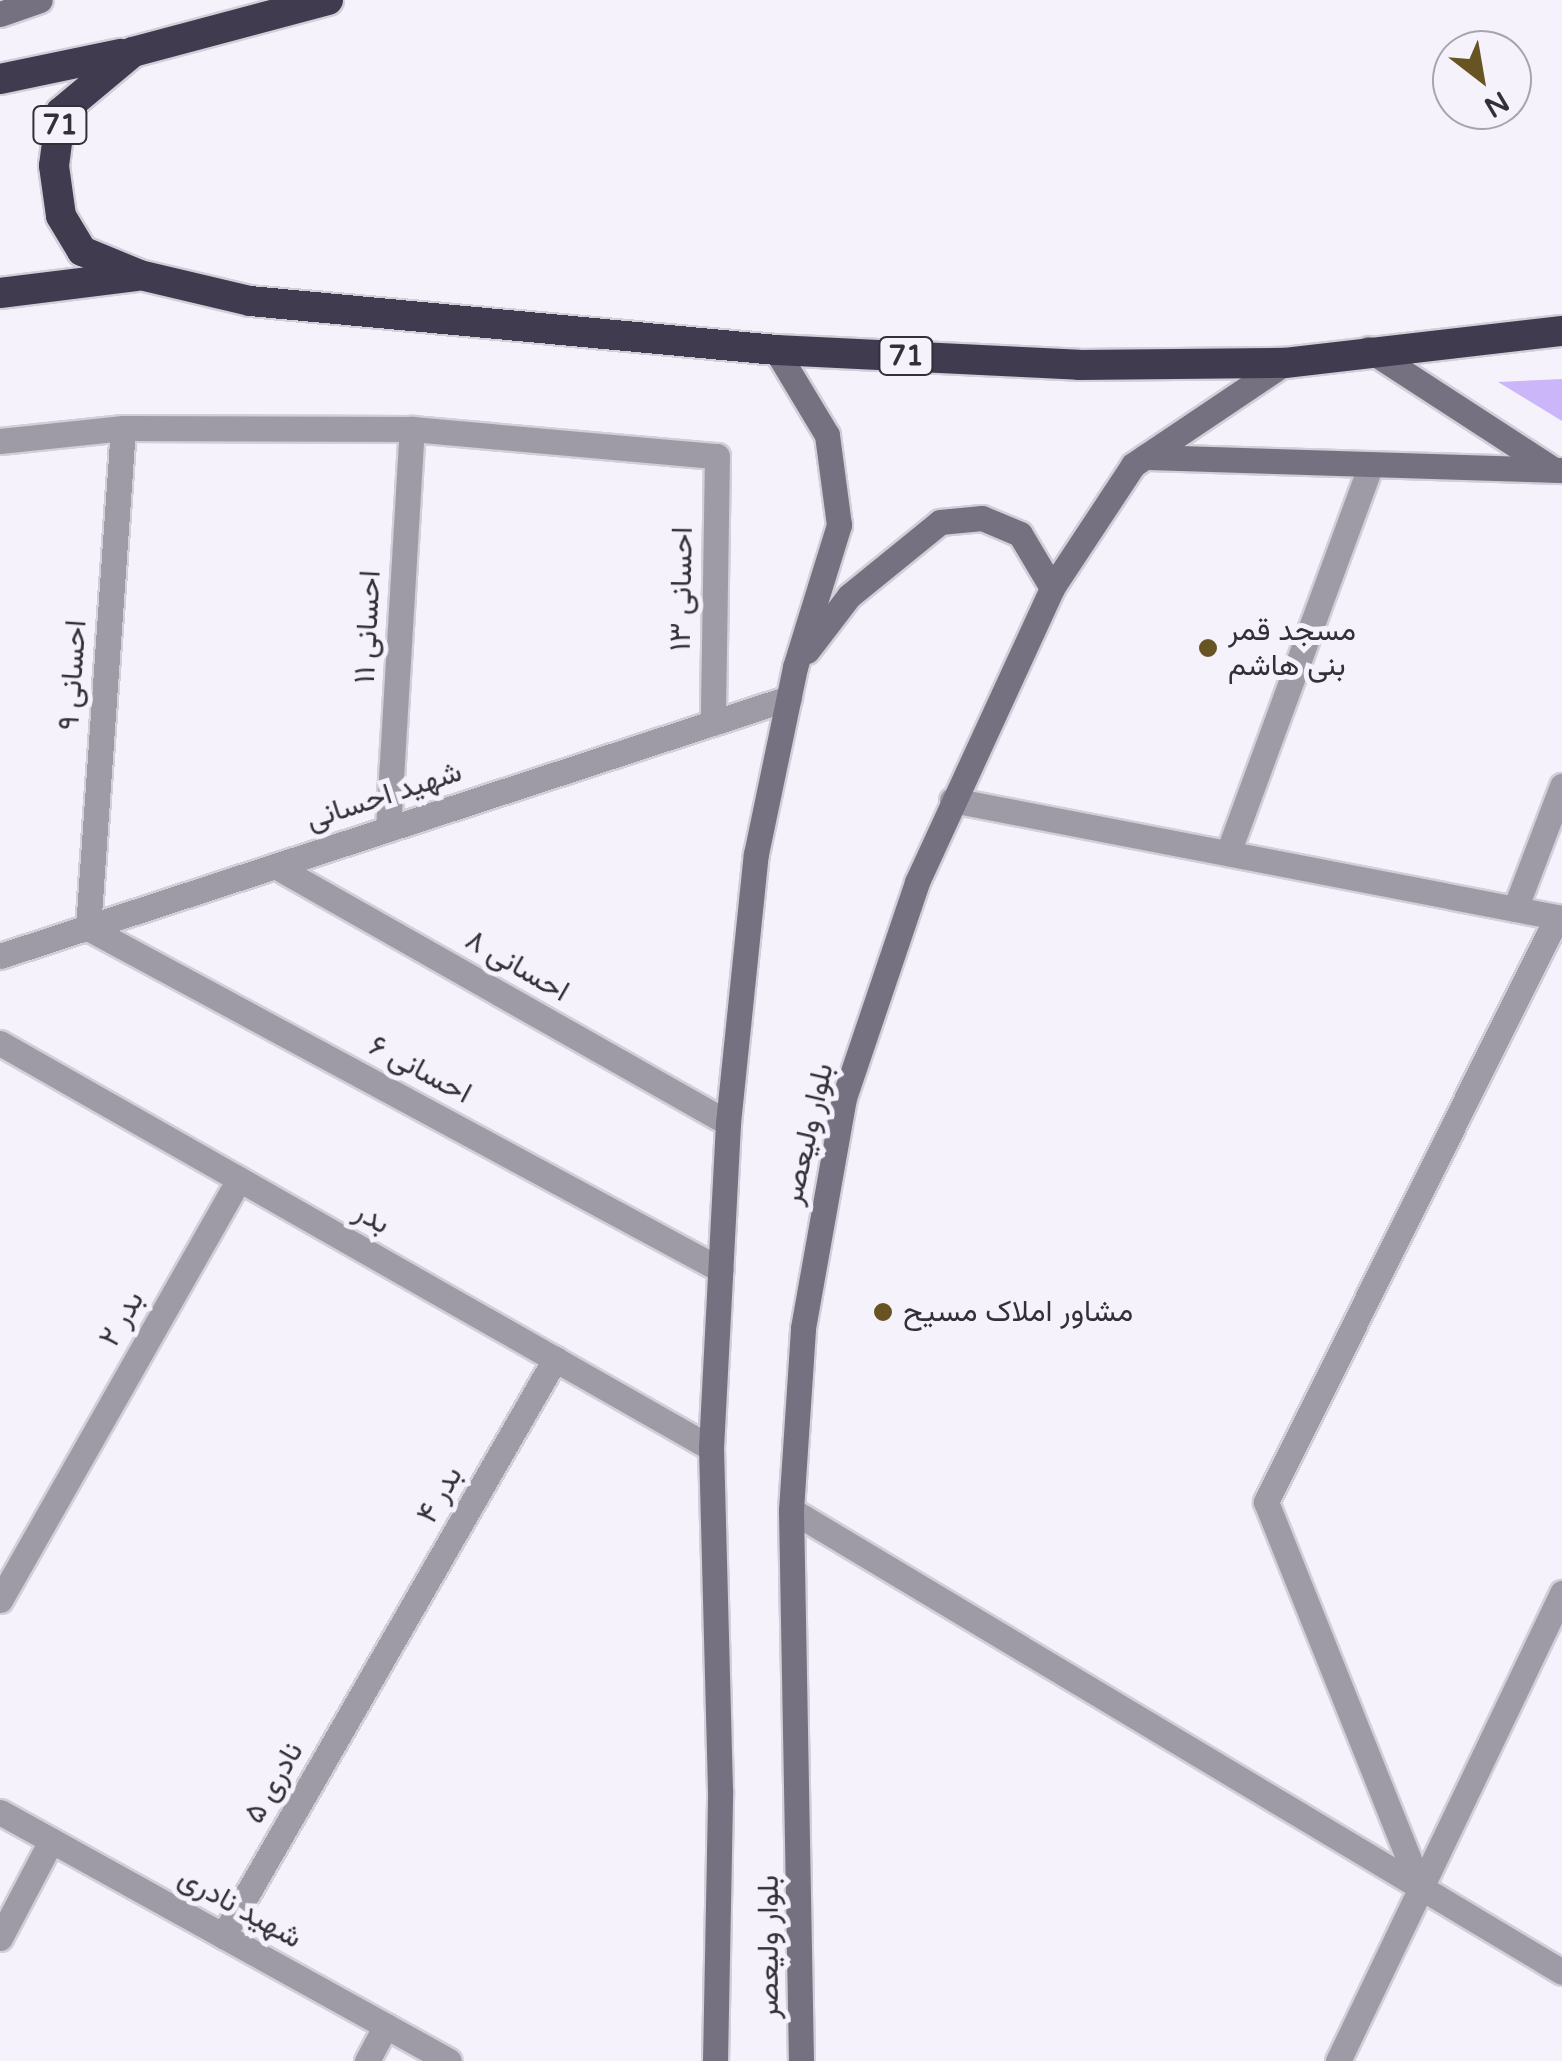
<!DOCTYPE html>
<html>
<head>
<meta charset="utf-8">
<style>
  body { margin:0 }
  #map { position:relative; width:1562px; height:2061px; overflow:hidden; background:#f5f2fc; font-family:"Varela Round",Vazirmatn,sans-serif }
  div>[style] { position:absolute }
  [style*='--x'] { left:calc(var(--x)*1px); top:calc(var(--y)*1px); width:calc(var(--w)*1px); rotate:calc(var(--a)*1deg) }
  .green>* { inset:0; background:#cbb6f9 }
  .roads { filter:drop-shadow(2px 0 #d2cfd9) drop-shadow(-2px 0 #d2cfd9) drop-shadow(0 2px #d2cfd9) drop-shadow(0 -2px #d2cfd9) }
  .street>* { height:25px; margin:-12.5px; padding:0 12.5px; transform-origin:12.5px; border-radius:12.5px; background:#9e9ba6 }
  .secondary>* { height:25px; margin:-12.5px; padding:0 12.5px; transform-origin:12.5px; border-radius:12.5px; background:#767181 }
  .highway>* { height:30px; margin:-15px; padding:0 15px; transform-origin:15px; border-radius:15px; background:#413b50 }
  .dots>* { width:28px; height:28px; translate:-50% -50%; box-sizing:border-box; border:5px solid #f5f2fc; border-radius:50% }
  span { translate:-50% -50%; white-space:nowrap; text-align:center; line-height:1.15; -webkit-text-stroke:10px #f5f2fc; paint-order:stroke }
  .shield-label span { padding:2px 8px; background:#f5f2fc; border:2px solid; border-radius:8px; -webkit-text-stroke-width:0 }
  .shield-label { font-size:28px; color:#33303a; font-weight:700 }
  .street-label { font-size:30px; color:#33303a }
  .poi-label { font-size:30px; color:#33303a }
  .left { translate:0 -50%; text-align:left }
  .north { position:absolute; left:1432px; top:30px; width:100px; height:100px; box-sizing:border-box; background:#f5f2fc; border:2px solid #a7a4ae; border-radius:50%; rotate:149deg; font-size:28px; font-weight:700; line-height:40px; text-align:center; color:#33303a }
  .north::after { content:''; display:block; margin:auto; width:35px; height:45px; background:#675422; clip-path:polygon(50% 0,100% 100%,50% 72%,0 100%) }
</style>
</head>
<body>
<div id="map">
  <div class="green">
    <div style="clip-path:polygon(1562px 379px,1562px 421px,1498px 382px)"></div>
  </div>
  <div class="roads">
    <div class="street">
      <div style="--x:123;--y:428;--w:501;--a:94"></div>
      <div style="--x:88;--y:928;--w:719;--a:28.38"></div>
      <div style="--x:0;--y:441;--w:124;--a:-6"></div>
      <div style="--x:123;--y:428;--w:289;--a:0.2"></div>
      <div style="--x:412;--y:429;--w:306;--a:5.1"></div>
      <div style="--x:717;--y:456;--w:267;--a:90.9"></div>
      <div style="--x:952;--y:800;--w:621;--a:10.95"></div>
      <div style="--x:388;--y:829;--w:401;--a:-86.6"></div>
      <div style="--x:1228;--y:853;--w:414;--a:-69.8"></div>
      <div style="--x:275;--y:866;--w:521;--a:29.57"></div>
      <div style="--x:1515;--y:909;--w:132;--a:-69.1"></div>
      <div style="--x:0;--y:956;--w:830;--a:-18.11"></div>
      <div style="--x:0;--y:1043;--w:818;--a:29.67"></div>
      <div style="--x:791;--y:1510;--w:899;--a:30.93"></div>
      <div style="--x:0;--y:1600;--w:484;--a:-60.4"></div>
      <div style="--x:0;--y:1812;--w:513;--a:29.01"></div>
      <div style="--x:1420;--y:1887;--w:415;--a:-111.8"></div>
      <div style="--x:1266;--y:1502;--w:653;--a:-63.55"></div>
      <div style="--x:223;--y:1936;--w:666;--a:-60.08"></div>
      <div style="--x:0;--y:1938;--w:110;--a:-62.3"></div>
      <div style="--x:367;--y:2061;--w:40;--a:-62"></div>
      <div style="--x:1338;--y:2061;--w:519;--a:-64.42"></div>
    </div>
    <div class="secondary">
      <div style="--x:0;--y:14;--w:42;--a:-19.3"></div>
      <div style="--x:1368;--y:349;--w:221;--a:33"></div>
      <div style="--x:1145;--y:457;--w:417;--a:1.8"></div>
      <div style="--x:807;--y:651;--w:69;--a:-52.6"></div>
      <div style="--x:849;--y:596;--w:117;--a:-39.1"></div>
      <div style="--x:940;--y:522;--w:42;--a:-5.4"></div>
      <div style="--x:982;--y:518;--w:41;--a:22.8"></div>
      <div style="--x:1020;--y:534;--w:63;--a:59.3"></div>
      <div style="--x:715;--y:2061;--w:271;--a:-88.9"></div>
      <div style="--x:720;--y:1790;--w:342;--a:-91.5"></div>
      <div style="--x:711;--y:1448;--w:325;--a:-87"></div>
      <div style="--x:728;--y:1123;--w:270;--a:-84.1"></div>
      <div style="--x:756;--y:854;--w:191;--a:-78.2"></div>
      <div style="--x:795;--y:667;--w:149;--a:-72.8"></div>
      <div style="--x:839;--y:525;--w:91;--a:-97.6"></div>
      <div style="--x:827;--y:435;--w:99;--a:-121"></div>
      <div style="--x:801;--y:2061;--w:551;--a:-91.04"></div>
      <div style="--x:791;--y:1510;--w:182;--a:-86.2"></div>
      <div style="--x:803;--y:1328;--w:234;--a:-79.9"></div>
      <div style="--x:844;--y:1098;--w:228;--a:-71.3"></div>
      <div style="--x:917;--y:882;--w:324;--a:-65.3"></div>
      <div style="--x:1052;--y:588;--w:147;--a:-56.6"></div>
      <div style="--x:1133;--y:465;--w:183;--a:-33.9"></div>
    </div>
    <div class="highway">
      <div style="--x:328;--y:0;--w:202;--a:165.1"></div>
      <div style="--x:133;--y:52;--w:94;--a:140.2"></div>
      <div style="--x:61;--y:112;--w:54;--a:97.4"></div>
      <div style="--x:54;--y:166;--w:50;--a:82"></div>
      <div style="--x:61;--y:216;--w:41;--a:59"></div>
      <div style="--x:82;--y:251;--w:63;--a:22.5"></div>
      <div style="--x:140;--y:275;--w:113;--a:13.3"></div>
      <div style="--x:250;--y:301;--w:528;--a:5.32"></div>
      <div style="--x:776;--y:350;--w:303;--a:2.8"></div>
      <div style="--x:1079;--y:365;--w:206;--a:-0.6"></div>
      <div style="--x:1285;--y:363;--w:279;--a:-6.6"></div>
      <div style="--x:0;--y:79;--w:123;--a:-11.8"></div>
      <div style="--x:0;--y:293;--w:137;--a:-7.1"></div>
    </div>
  </div>
  <div class="dots">
    <div style="left:1208px;top:648px;background:#675422"></div>
    <div style="left:883px;top:1312px;background:#675422"></div>
  </div>
  <div class="shield-label">
    <span style="left:60px;top:125px">71</span>
    <span style="left:906px;top:356px">71</span>
  </div>
  <div class="street-label">
    <span style="left:682px;top:589px;rotate:-89deg">احسانی ۱۳</span>
    <span style="left:368px;top:627px;rotate:-87deg">احسانی ۱۱</span>
    <span style="left:73px;top:675px;rotate:-86deg">احسانی ۹</span>
    <span style="left:384px;top:796px;rotate:-18deg">شهید احسانی</span>
    <span style="left:517px;top:966px;rotate:30deg">احسانی ۸</span>
    <span style="left:420px;top:1070px;rotate:28deg">احسانی ۶</span>
    <span style="left:808px;top:1134px;rotate:-77deg">بلوار ولیعصر</span>
    <span style="left:372px;top:1218px;rotate:30deg">بدر</span>
    <span style="left:122px;top:1319px;rotate:-60deg">بدر ۲</span>
    <span style="left:440px;top:1495px;rotate:-60deg">بدر ۴</span>
    <span style="left:274px;top:1783px;rotate:-60deg">نادری ۵</span>
    <span style="left:240px;top:1908px;rotate:29deg">شهید نادری</span>
    <span style="left:769px;top:1947px;rotate:-90deg">بلوار ولیعصر</span>
  </div>
  <div class="poi-label">
    <span class="left" style="left:1228px;top:648px">مسجد قمر<br>بنی هاشم</span>
    <span class="left" style="left:903px;top:1312px">مشاور املاک مسیح</span>
  </div>
  <div class="north">N</div>
</div>
</body>
</html>
